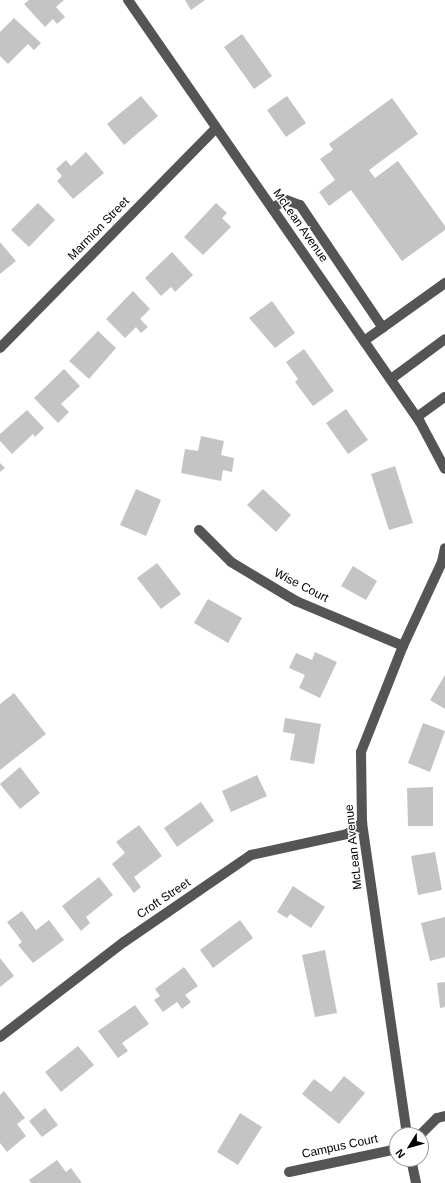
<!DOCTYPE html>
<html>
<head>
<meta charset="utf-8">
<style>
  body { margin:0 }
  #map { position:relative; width:445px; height:1183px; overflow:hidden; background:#fff; font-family:Helvetica,sans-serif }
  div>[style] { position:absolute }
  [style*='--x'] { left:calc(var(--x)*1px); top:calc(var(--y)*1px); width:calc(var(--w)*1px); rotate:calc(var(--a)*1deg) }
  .building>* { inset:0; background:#c4c4c4 }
  .minor>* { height:10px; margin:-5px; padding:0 5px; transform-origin:5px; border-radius:5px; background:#555 }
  span { translate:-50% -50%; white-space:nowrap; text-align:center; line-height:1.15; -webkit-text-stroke:3px #fff; paint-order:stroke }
  .street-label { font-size:12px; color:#000 }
  .north { position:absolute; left:389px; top:1127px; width:40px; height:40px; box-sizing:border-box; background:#fff; border:1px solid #999; border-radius:50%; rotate:233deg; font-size:11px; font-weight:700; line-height:16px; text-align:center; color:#000 }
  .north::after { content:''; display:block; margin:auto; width:14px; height:18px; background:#000; clip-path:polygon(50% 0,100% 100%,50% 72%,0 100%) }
</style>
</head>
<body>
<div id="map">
  <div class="building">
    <div style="clip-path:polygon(29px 0,64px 0,56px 7px,65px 17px,57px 24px,53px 19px,45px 27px,24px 4px)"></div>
    <div style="clip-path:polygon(185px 0,205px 0,191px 10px)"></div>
    <div style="clip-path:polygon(14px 18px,41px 43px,34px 50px,28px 44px,8px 64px,0 56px,0 32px)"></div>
    <div style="clip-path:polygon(242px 34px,272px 76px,254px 89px,224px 47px)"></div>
    <div style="clip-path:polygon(141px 96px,158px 116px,124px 145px,107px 124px)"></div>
    <div style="clip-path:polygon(287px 96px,306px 123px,286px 137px,267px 110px)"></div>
    <div style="clip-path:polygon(392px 98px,418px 134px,369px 170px,375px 178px,398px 161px,445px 226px,445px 230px,402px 261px,351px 190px,329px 206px,319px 192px,335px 180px,320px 159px,333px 150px,329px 144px)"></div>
    <div style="clip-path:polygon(86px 152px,104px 173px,73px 199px,57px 181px,62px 176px,56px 169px,66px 160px,71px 166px)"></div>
    <div style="clip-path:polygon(38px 203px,55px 220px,29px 247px,11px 230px)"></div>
    <div style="clip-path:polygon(216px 203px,227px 213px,222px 218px,231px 227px,203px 255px,184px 237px)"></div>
    <div style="clip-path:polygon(0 242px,16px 261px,0 274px)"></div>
    <div style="clip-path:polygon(172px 252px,193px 275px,175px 292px,171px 287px,161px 296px,145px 278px)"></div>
    <div style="clip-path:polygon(133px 291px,150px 309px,140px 319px,148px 327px,141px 333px,136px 327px,125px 338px,106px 319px)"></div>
    <div style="clip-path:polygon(272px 301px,295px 333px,275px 348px,249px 318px)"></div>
    <div style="clip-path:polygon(98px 331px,116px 348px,89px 379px,69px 361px)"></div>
    <div style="clip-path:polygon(304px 349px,334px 391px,313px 406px,295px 382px,298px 379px,286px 362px)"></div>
    <div style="clip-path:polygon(64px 369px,80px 386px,61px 404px,69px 412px,58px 423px,34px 398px)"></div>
    <div style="clip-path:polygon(346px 409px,368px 440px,348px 454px,326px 423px)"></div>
    <div style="clip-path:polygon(27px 410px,44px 428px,35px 437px,33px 434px,12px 454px,0 441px,0 434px)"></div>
    <div style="clip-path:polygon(201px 436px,224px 441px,221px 455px,234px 458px,232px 472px,223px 470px,221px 481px,181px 473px,185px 449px,198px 451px)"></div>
    <div style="clip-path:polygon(0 463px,5px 468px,0 472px)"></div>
    <div style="clip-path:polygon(395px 466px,413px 523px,389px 530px,371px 474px)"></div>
    <div style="clip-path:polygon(136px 489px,161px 500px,146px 536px,120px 525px)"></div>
    <div style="clip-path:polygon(263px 489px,291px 515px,276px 532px,247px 505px)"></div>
    <div style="clip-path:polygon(157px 563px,181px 594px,161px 609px,137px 578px)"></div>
    <div style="clip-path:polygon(353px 566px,377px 581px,366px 600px,341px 586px)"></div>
    <div style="clip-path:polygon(208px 599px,242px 618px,228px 643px,194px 623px)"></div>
    <div style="clip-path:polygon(315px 652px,337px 662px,320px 698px,299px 688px,305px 675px,289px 668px,296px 653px,312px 660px)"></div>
    <div style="clip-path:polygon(445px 675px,445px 709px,430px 700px)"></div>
    <div style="clip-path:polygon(14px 693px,46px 734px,0 770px,0 704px)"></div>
    <div style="clip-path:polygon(285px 718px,321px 724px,314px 764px,290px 760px,295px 734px,283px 732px)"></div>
    <div style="clip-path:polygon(423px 723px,445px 731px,430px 772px,408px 763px)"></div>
    <div style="clip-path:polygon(20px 767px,40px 793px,20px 809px,0 784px)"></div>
    <div style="clip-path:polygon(257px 775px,267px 796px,231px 812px,222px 791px)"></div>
    <div style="clip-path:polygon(433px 787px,433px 826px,408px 826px,407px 788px)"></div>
    <div style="clip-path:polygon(201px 802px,214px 821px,177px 847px,164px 828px)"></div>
    <div style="clip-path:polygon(139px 825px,162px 856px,134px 877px,141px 887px,134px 893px,112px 864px,125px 853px,116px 842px)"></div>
    <div style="clip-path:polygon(435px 852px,442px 890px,418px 895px,411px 856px)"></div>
    <div style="clip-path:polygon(99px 877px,113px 895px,86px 917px,90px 923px,81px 931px,62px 906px)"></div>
    <div style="clip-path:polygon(293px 886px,325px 907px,311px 928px,290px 914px,287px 918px,277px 912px)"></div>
    <div style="clip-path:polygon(22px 911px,36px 930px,49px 920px,64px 940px,33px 963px,18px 945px,22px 942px,7px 922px)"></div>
    <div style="clip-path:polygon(445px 917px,445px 957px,430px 961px,421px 923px)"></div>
    <div style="clip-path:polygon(240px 920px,253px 938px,213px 968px,200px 950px)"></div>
    <div style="clip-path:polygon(325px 950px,337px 1013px,315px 1017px,302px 955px)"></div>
    <div style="clip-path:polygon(0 958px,14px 976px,0 987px)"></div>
    <div style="clip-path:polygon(184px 967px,198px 986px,185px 995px,191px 1002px,182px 1009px,177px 1002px,163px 1012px,154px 1000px,160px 996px,155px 989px)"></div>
    <div style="clip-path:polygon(445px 982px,445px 1007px,440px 1008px,437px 983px)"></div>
    <div style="clip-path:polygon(135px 1005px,149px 1024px,122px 1043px,128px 1051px,118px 1058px,98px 1031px)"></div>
    <div style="clip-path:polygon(78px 1046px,94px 1065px,61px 1092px,45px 1072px)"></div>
    <div style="clip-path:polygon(344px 1076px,365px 1093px,339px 1124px,302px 1094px,314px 1079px,331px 1092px)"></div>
    <div style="clip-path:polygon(4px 1091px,25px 1118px,17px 1124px,26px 1136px,7px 1152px,0 1143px,0 1095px)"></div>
    <div style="clip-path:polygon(45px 1108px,58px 1125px,42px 1137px,29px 1121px)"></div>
    <div style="clip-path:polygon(240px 1113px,262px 1127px,238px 1165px,217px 1152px)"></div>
    <div style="clip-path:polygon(57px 1160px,66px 1172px,71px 1168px,82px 1183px,31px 1183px,29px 1180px)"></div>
  </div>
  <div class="minor">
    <div style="--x:128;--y:0;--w:513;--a:55.32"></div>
    <div style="--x:420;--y:422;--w:53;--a:62"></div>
    <div style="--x:272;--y:208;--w:16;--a:-30"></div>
    <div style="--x:286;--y:200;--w:15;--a:20"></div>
    <div style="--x:300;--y:205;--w:148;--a:56"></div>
    <div style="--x:364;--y:341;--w:100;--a:-35.6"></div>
    <div style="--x:0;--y:348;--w:308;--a:-45.5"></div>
    <div style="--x:391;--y:379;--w:67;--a:-36.5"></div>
    <div style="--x:417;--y:417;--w:34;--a:-36"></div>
    <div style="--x:199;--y:530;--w:45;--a:45"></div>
    <div style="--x:231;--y:562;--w:76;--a:31"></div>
    <div style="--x:296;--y:601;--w:116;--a:22.8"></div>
    <div style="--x:0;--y:1037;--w:156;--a:-37.5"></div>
    <div style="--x:124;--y:942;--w:154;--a:-34.4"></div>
    <div style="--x:251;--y:855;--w:98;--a:-12.3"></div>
    <div style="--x:347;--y:834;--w:19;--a:-36"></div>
    <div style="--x:407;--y:1135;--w:315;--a:-98.2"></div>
    <div style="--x:362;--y:823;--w:71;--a:-90.8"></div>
    <div style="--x:361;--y:752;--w:114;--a:-68.4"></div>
    <div style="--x:403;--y:646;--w:93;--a:-65.1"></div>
    <div style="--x:442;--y:562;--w:14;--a:-78"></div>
    <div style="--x:420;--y:1135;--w:24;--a:-45"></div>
    <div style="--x:437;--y:1118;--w:8;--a:-14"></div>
    <div style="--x:411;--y:1159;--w:25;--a:78"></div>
    <div style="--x:289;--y:1172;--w:110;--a:-12"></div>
  </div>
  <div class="street-label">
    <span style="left:300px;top:226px;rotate:55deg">McLean Avenue</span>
    <span style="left:99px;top:229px;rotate:-46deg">Marmion Street</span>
    <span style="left:301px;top:586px;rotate:27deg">Wise Court</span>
    <span style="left:354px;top:847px;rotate:-96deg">McLean Avenue</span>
    <span style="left:164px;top:899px;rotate:-34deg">Croft Street</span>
    <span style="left:340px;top:1147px;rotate:-12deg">Campus Court</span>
  </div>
  <div class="north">N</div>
</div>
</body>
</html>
